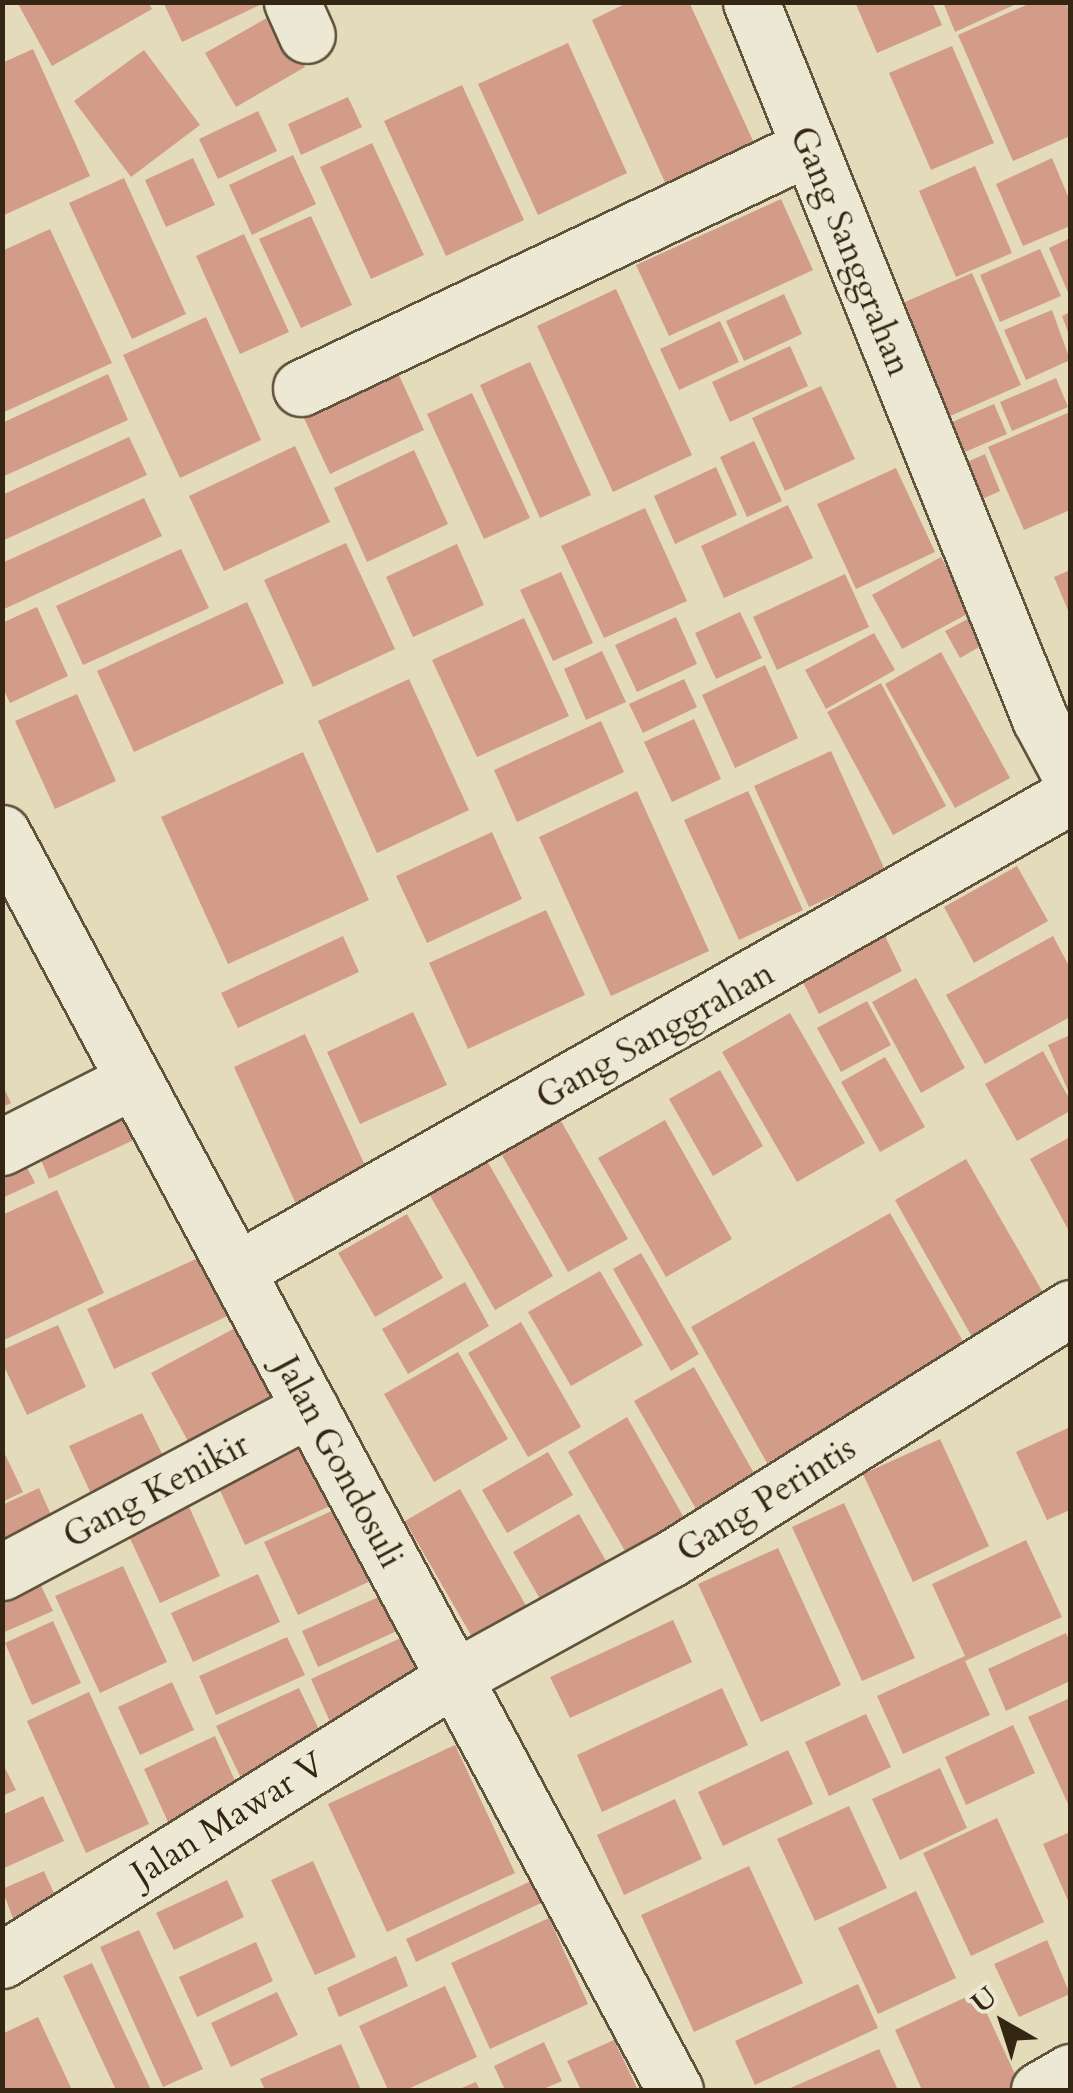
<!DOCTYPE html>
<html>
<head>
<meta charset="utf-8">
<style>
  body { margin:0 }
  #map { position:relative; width:1073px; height:2093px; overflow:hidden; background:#e4dbbb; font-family:Cardo,serif }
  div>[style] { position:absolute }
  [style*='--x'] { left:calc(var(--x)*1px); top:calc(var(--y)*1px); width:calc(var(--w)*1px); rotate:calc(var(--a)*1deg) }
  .building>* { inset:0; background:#d29c89 }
  .roads { filter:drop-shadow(2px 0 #60533c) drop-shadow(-2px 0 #60533c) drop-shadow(0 2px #60533c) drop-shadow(0 -2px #60533c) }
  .street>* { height:55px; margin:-27.5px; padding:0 27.5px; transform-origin:27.5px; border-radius:27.5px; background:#ede8d3 }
  .secondary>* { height:55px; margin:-27.5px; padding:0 27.5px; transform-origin:27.5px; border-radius:27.5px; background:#ede8d3 }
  span { translate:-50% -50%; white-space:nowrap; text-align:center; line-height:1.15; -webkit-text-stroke:8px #ede8d3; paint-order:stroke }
  .street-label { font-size:35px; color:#342612 }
  .frame { position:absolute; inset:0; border:5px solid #342612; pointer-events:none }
  .north { position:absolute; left:953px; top:1973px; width:100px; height:100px; -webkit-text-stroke:8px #ede8d3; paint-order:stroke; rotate:321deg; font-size:28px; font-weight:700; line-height:40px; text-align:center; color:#342612 }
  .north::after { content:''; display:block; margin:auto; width:35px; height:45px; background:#342612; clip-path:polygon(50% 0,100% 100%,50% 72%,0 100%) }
</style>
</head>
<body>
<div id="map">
  <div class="building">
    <div style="clip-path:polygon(17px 2px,148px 2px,152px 9px,52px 66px)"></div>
    <div style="clip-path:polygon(163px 2px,266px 2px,182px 42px)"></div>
    <div style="clip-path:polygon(629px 2px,689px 2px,755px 145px,667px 187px,592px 20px)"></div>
    <div style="clip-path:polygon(855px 2px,932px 2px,942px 25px,877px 53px)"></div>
    <div style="clip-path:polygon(943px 2px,1021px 2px,955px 32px)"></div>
    <div style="clip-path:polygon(1033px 2px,1066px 2px,1070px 14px,1070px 136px,1013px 161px,958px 35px)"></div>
    <div style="clip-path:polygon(274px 14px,305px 67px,236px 107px,205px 53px)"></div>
    <div style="clip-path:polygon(568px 43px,627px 173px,538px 215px,478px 84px)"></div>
    <div style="clip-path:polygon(952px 46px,994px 143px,931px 170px,889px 73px)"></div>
    <div style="clip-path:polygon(33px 49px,90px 176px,2px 216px,2px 63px)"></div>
    <div style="clip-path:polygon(144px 50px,200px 125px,131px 177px,74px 101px)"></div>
    <div style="clip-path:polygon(462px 85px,524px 220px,446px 256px,384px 121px)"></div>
    <div style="clip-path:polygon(348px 97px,362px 127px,301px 155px,288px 124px)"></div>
    <div style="clip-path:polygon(258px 111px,277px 151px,218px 179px,199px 139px)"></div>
    <div style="clip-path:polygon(372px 143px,424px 255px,371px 279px,320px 167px)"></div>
    <div style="clip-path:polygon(293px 155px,316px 204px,252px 235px,229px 185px)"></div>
    <div style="clip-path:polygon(193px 158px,215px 205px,166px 227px,145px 180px)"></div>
    <div style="clip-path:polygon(1052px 158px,1070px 201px,1070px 226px,1023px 246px,996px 184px)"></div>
    <div style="clip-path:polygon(975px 166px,1012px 253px,956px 277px,919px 191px)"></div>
    <div style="clip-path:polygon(124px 178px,186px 314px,132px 339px,69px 203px)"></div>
    <div style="clip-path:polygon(781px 199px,813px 270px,669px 336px,636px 265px)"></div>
    <div style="clip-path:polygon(311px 216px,352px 305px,301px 328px,259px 239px)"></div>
    <div style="clip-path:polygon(50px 229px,112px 363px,2px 413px,2px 251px)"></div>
    <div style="clip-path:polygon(244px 234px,289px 332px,240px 354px,196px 256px)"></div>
    <div style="clip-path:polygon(1070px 238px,1070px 297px,1049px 248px)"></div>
    <div style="clip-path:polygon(1040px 249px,1061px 296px,1000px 322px,980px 275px)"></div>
    <div style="clip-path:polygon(972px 273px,1021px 385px,939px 421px,891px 308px)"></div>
    <div style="clip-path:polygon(616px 289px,692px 455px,613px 492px,537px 326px)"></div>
    <div style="clip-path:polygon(784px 294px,802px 334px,744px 361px,726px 321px)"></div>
    <div style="clip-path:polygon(1052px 310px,1070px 360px,1026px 380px,1004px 330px)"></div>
    <div style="clip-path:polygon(1070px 312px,1070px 337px,1062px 316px)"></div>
    <div style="clip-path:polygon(206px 317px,261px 440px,180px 478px,123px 355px)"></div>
    <div style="clip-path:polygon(720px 321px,739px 362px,679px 390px,660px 349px)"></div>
    <div style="clip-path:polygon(790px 346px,808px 386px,730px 422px,712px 382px)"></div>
    <div style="clip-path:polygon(530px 362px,591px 495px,540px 518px,480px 385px)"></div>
    <div style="clip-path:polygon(398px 373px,424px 430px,330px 474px,303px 416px)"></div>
    <div style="clip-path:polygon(108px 374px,128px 420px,2px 477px,2px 423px)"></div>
    <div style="clip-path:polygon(1056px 378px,1068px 407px,1012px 431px,1000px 402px)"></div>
    <div style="clip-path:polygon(821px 386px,855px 459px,785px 491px,752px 418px)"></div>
    <div style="clip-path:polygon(472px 393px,530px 518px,484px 539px,427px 414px)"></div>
    <div style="clip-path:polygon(994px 404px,1007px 434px,951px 458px,938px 428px)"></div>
    <div style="clip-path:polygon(1070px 412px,1070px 510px,1024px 530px,988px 447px)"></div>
    <div style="clip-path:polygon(129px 437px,147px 475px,2px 541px,2px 495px)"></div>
    <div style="clip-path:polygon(754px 441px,782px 501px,747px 517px,720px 457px)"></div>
    <div style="clip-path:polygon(295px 446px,330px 522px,224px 571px,189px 496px)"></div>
    <div style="clip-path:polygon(414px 450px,448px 524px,367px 562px,334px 488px)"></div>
    <div style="clip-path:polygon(985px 454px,1000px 491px,965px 507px,949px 470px)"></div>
    <div style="clip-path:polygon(716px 467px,737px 515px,675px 544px,654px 496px)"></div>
    <div style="clip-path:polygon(896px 468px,935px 552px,856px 589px,817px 504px)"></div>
    <div style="clip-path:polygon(144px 498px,162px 536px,2px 610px,2px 563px)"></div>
    <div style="clip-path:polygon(788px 505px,813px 558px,724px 598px,701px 546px)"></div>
    <div style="clip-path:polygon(645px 508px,687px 601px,604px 638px,561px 546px)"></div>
    <div style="clip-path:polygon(346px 543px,395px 649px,313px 687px,264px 580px)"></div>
    <div style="clip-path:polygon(457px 544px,484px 605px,413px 637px,386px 577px)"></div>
    <div style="clip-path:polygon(181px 549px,209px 608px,83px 665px,56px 606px)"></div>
    <div style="clip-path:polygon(941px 557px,971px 612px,902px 649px,872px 595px)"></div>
    <div style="clip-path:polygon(1070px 570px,1070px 615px,1054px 577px)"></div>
    <div style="clip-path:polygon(561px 572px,593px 643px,553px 661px,520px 590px)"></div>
    <div style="clip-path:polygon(845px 574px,869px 627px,777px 670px,753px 617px)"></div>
    <div style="clip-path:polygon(247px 602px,284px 683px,134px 752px,97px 671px)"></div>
    <div style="clip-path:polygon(37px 607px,68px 676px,10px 703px,2px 686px,2px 623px)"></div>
    <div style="clip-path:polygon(740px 612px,762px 658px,716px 679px,695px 633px)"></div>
    <div style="clip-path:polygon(981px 612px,995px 638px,960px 658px,945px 631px)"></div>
    <div style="clip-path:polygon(676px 617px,697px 664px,637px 692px,615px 645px)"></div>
    <div style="clip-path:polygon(524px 618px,569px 716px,477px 757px,432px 660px)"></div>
    <div style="clip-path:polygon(874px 633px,895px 670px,826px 709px,805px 670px)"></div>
    <div style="clip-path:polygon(602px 651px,626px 702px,586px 720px,564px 669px)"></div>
    <div style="clip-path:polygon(941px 652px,1010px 778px,955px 808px,885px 684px)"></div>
    <div style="clip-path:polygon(765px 665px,798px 738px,735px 768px,702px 695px)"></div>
    <div style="clip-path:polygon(409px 679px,469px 810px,377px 853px,318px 721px)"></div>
    <div style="clip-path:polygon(684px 679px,697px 707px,643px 733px,629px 704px)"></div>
    <div style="clip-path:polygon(881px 683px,946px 806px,893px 835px,827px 712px)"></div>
    <div style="clip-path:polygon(77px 694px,116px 781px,55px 809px,15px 721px)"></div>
    <div style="clip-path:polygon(694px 719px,721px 779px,672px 802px,644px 742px)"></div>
    <div style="clip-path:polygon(601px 721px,624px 772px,517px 822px,494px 770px)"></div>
    <div style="clip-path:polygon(831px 751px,886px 872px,809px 907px,754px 786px)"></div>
    <div style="clip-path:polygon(303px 752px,369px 900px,228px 964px,161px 817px)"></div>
    <div style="clip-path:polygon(637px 791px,709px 951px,611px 996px,539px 837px)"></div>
    <div style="clip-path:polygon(748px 791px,803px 910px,739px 940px,684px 820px)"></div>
    <div style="clip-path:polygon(492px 832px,522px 899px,427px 943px,396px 876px)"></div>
    <div style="clip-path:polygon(1017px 866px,1048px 921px,974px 963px,944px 907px)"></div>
    <div style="clip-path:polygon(546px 910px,585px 995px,468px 1049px,429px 963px)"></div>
    <div style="clip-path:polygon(884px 934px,902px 971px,819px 1014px,800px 976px)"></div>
    <div style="clip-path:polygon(343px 936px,359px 972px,238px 1028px,221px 993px)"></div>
    <div style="clip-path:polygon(1053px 936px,1070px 968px,1070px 1017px,985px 1064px,946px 995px)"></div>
    <div style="clip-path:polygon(916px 978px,965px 1068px,921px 1093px,872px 1002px)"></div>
    <div style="clip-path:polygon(867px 1001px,891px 1045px,841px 1072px,817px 1028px)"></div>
    <div style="clip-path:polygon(413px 1012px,447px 1085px,360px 1124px,327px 1052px)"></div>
    <div style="clip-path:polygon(790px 1013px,865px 1143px,797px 1182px,722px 1052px)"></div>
    <div style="clip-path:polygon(305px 1034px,367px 1170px,296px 1204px,234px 1067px)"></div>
    <div style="clip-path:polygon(1070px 1035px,1070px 1095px,1048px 1045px)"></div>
    <div style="clip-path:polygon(1043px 1051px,1070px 1100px,1070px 1111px,1017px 1141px,985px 1084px)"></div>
    <div style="clip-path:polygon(885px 1057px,925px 1127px,880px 1152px,841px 1082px)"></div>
    <div style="clip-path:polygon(720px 1070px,763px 1146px,713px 1176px,669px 1099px)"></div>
    <div style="clip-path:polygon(2px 1084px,11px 1103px,2px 1107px)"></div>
    <div style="clip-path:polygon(134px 1102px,149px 1133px,49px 1179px,36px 1148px)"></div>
    <div style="clip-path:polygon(557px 1114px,628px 1239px,568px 1272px,498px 1148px)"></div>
    <div style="clip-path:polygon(665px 1120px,732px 1239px,666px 1277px,598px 1158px)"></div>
    <div style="clip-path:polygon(1070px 1137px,1070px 1233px,1030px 1159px)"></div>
    <div style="clip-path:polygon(22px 1158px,35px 1183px,2px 1198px,2px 1167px)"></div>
    <div style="clip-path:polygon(486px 1159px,553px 1276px,495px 1310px,428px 1192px)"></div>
    <div style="clip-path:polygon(966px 1159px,1049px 1303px,976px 1344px,895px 1200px)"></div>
    <div style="clip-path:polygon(57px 1190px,104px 1293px,2px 1341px,2px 1215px)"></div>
    <div style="clip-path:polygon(890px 1213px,968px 1350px,767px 1463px,691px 1327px)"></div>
    <div style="clip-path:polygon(407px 1214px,443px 1278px,375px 1317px,338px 1253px)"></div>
    <div style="clip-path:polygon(222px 1247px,249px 1306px,114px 1369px,87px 1309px)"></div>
    <div style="clip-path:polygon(641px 1253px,699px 1354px,671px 1371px,613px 1269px)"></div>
    <div style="clip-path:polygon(600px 1271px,643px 1345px,571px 1386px,528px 1312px)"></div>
    <div style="clip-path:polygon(465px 1282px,489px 1326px,408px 1374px,382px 1329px)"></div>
    <div style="clip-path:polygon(252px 1319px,296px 1403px,196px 1456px,151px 1373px)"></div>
    <div style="clip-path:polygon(521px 1322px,581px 1427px,528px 1457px,468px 1353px)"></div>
    <div style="clip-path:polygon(58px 1325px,86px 1387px,27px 1415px,2px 1362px,2px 1350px)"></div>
    <div style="clip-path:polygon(458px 1352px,508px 1439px,434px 1482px,384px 1394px)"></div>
    <div style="clip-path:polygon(694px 1367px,755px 1475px,696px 1509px,634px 1401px)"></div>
    <div style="clip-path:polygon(142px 1413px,167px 1464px,93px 1498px,69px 1446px)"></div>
    <div style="clip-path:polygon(627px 1417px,687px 1523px,628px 1556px,568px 1452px)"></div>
    <div style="clip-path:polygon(305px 1418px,343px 1500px,245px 1545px,208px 1464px)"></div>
    <div style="clip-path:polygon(1070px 1427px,1070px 1510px,1047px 1520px,1016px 1452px)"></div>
    <div style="clip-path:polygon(940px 1439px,989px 1546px,913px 1582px,863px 1474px)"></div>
    <div style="clip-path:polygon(2px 1448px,23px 1492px,2px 1502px)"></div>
    <div style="clip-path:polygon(548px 1452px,573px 1495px,507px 1533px,482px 1490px)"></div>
    <div style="clip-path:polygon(39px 1488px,60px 1535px,2px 1562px,2px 1505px)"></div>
    <div style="clip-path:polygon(460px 1489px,529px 1611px,475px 1642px,405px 1521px)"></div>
    <div style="clip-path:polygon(182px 1491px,220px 1576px,160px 1603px,121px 1519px)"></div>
    <div style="clip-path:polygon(349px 1503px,381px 1576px,298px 1615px,264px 1542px)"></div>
    <div style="clip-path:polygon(844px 1503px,915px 1658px,862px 1681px,792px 1527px)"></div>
    <div style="clip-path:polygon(579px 1514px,613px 1573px,547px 1611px,513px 1552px)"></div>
    <div style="clip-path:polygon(1026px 1540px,1062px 1617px,965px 1661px,990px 1715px,903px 1754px,877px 1696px,965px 1656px,932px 1584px)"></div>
    <div style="clip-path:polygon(778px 1548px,841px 1685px,761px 1722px,698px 1584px)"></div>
    <div style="clip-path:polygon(123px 1566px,167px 1662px,100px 1693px,55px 1596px)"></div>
    <div style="clip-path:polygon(35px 1573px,53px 1611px,2px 1633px,2px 1588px)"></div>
    <div style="clip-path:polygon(258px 1574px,280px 1622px,193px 1662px,171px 1613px)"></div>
    <div style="clip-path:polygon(383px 1595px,399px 1630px,318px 1667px,302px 1631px)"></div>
    <div style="clip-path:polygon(673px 1620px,692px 1662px,570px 1718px,550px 1677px)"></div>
    <div style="clip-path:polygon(53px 1621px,81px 1683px,32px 1705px,5px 1643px)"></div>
    <div style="clip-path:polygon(416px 1631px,440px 1684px,335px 1733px,311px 1679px)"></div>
    <div style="clip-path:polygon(1066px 1633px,1070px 1643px,1070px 1681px,1006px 1711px,988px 1669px)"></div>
    <div style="clip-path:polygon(287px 1637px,305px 1675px,216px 1715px,199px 1676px)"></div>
    <div style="clip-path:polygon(172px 1682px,194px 1730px,140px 1755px,118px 1707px)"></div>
    <div style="clip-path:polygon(299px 1688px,323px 1738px,240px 1776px,216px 1726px)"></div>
    <div style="clip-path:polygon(722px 1688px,748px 1745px,602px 1812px,577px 1755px)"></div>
    <div style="clip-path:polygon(89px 1692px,149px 1824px,86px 1853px,27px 1721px)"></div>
    <div style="clip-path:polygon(1070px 1698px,1070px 1808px,1028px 1717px)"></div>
    <div style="clip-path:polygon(866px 1714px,891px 1767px,829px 1796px,805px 1742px)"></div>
    <div style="clip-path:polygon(1013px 1725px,1035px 1773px,966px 1805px,945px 1757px)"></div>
    <div style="clip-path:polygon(215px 1736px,244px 1801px,173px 1833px,144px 1769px)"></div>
    <div style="clip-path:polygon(455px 1745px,515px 1873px,387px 1932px,328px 1804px)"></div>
    <div style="clip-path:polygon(788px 1750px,813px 1804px,723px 1846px,698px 1792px)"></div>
    <div style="clip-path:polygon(2px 1762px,16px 1790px,2px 1796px)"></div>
    <div style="clip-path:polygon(940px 1768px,967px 1828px,900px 1860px,872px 1799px)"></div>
    <div style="clip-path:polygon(43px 1796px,64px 1841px,2px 1869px,2px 1815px)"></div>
    <div style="clip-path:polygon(675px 1799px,702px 1859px,624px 1895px,597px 1835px)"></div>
    <div style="clip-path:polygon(849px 1806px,887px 1888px,815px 1921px,777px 1839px)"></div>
    <div style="clip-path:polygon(997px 1818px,1044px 1922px,971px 1956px,923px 1853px)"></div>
    <div style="clip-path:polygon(1070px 1832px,1070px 1905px,1043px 1844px)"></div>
    <div style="clip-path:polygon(313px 1861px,356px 1957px,315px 1975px,271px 1880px)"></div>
    <div style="clip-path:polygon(749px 1866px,803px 1983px,694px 2032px,641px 1915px)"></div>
    <div style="clip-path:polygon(44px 1871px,66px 1920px,21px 1940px,2px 1889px)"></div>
    <div style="clip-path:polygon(227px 1880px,244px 1917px,174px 1950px,156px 1913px)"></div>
    <div style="clip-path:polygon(531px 1881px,541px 1903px,416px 1962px,406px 1939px)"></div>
    <div style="clip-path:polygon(916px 1891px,956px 1978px,878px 2014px,838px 1928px)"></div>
    <div style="clip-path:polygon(549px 1918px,588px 2004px,490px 2049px,451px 1963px)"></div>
    <div style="clip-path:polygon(139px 1930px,203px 2069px,163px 2087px,100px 1947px)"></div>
    <div style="clip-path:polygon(1047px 1940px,1070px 1994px,1019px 2017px,994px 1964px)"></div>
    <div style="clip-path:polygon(256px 1942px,273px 1981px,197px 2017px,179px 1977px)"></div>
    <div style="clip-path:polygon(396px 1956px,408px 1986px,339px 2017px,327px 1988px)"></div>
    <div style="clip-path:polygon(92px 1963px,151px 2090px,116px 2090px,63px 1976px)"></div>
    <div style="clip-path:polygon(858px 1984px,878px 2028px,755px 2085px,735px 2041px)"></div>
    <div style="clip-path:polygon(445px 1986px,477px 2057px,406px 2090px,388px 2090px,359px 2026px)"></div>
    <div style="clip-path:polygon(277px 1992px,298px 2035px,231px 2067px,211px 2023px)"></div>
    <div style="clip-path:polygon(977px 1992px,1020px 2085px,1007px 2090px,922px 2090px,895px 2030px)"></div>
    <div style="clip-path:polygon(38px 2017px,72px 2090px,2px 2090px,2px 2034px)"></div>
    <div style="clip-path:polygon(614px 2040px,638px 2090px,581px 2090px,567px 2061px)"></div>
    <div style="clip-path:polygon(544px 2042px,562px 2081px,541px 2090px,505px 2090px,494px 2066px)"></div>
    <div style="clip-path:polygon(341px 2044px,361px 2090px,265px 2090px,260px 2079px)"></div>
    <div style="clip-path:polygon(879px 2049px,898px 2090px,786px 2090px)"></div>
    <div style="clip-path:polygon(476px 2082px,480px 2090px,457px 2090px)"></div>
  </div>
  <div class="roads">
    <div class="street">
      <div style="--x:292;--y:2;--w:36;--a:66"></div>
      <div style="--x:751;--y:2;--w:773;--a:68.05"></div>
      <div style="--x:1040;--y:719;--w:64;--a:61.8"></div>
      <div style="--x:301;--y:388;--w:562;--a:-25.38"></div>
      <div style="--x:2;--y:1147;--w:148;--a:-26.9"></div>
      <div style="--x:237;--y:1270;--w:958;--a:-29.64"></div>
      <div style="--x:2;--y:1572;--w:349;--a:-28"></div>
      <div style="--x:2;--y:1960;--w:533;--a:-31.96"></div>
      <div style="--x:454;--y:1678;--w:245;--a:-28.8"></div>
      <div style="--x:669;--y:1560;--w:474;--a:-32.1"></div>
      <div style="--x:1039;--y:2090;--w:36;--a:-30"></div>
    </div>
    <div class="secondary">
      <div style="--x:2;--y:833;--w:1426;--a:61.84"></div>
    </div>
  </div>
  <div class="street-label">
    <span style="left:851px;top:251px;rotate:68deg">Gang Sanggrahan</span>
    <span style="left:655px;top:1035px;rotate:-29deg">Gang Sanggrahan</span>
    <span style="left:339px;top:1462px;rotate:62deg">Jalan Gondosuli</span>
    <span style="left:156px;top:1490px;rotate:-28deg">Gang Kenikir</span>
    <span style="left:766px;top:1499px;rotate:-32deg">Gang Perintis</span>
    <span style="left:228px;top:1819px;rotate:-32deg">Jalan Mawar V</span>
  </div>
  <div class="frame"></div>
  <div class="north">U</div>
</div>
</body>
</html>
